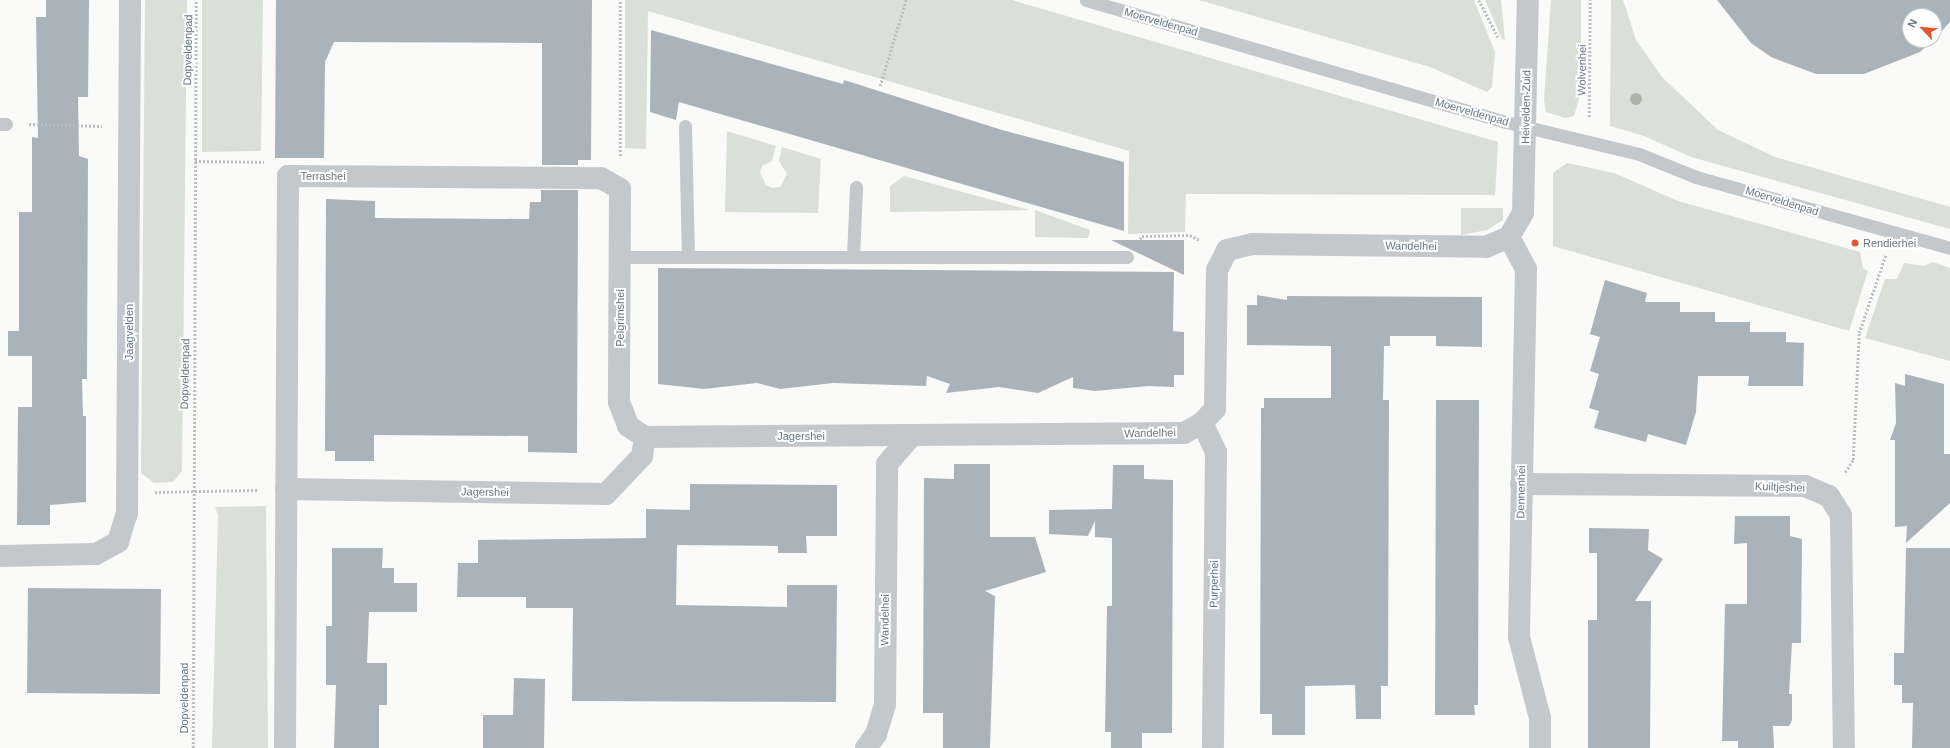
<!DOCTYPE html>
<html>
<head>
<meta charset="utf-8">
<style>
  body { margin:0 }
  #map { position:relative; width:1950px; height:748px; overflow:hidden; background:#fafaf8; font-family:Helvetica,sans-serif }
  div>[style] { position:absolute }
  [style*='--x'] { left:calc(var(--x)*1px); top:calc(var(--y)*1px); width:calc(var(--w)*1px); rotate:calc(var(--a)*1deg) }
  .green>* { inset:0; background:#dadfd7 }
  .building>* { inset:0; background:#aab3b9 }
  .path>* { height:2.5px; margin-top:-1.25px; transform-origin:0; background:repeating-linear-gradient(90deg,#bbbfc2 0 2px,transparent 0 4px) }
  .service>* { height:13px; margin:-6.5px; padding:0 6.5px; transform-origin:6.5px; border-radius:6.5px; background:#c3c8cc }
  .minor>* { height:22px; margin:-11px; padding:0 11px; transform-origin:11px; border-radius:11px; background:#c3c8cc }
  .trees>* { width:12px; height:12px; margin:-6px; border-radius:50%; background:#aab4a7 }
  .dots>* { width:11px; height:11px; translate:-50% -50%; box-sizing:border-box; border:2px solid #fff; border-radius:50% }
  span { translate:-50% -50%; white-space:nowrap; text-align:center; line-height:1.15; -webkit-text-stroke:4px #fff; paint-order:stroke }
  .street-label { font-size:11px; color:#657683 }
  .poi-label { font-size:11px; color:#657683 }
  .left { translate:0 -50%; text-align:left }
  .north { position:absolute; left:1902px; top:8px; width:40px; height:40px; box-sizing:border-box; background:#fff; border:1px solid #c1c8cd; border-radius:50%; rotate:296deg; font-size:11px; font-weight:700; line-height:16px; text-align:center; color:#657683 }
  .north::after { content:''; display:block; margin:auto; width:14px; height:18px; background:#e4572e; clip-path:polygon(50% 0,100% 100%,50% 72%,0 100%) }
</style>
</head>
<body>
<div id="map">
  <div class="green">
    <div style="clip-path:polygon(145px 0,187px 0,182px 471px,173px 482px,154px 483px,141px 473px)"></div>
    <div style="clip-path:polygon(202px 0,263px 0,261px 151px,202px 152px)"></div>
    <div style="clip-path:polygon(625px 0,1012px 0,1498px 142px,1495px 195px,1186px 194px,1185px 232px,1128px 234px,1129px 151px,648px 11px,646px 149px,625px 148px)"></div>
    <div style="clip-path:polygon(1199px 0,1474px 0,1495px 52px,1492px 87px,1487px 92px,1430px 67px)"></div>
    <div style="clip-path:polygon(1485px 0,1501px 0,1505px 40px,1502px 39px)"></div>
    <div style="clip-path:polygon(1551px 0,1581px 0,1581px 93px,1574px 116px,1565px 118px,1546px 112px,1544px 100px)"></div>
    <div style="clip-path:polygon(1611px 0,1623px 0,1636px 40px,1662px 77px,1718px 130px,1775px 157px,1950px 207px,1950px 229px,1691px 157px,1644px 136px,1610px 126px)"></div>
    <div style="clip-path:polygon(727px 131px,776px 146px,772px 161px,762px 166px,760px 173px,766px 185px,773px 188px,780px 187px,787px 174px,779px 161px,782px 147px,821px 159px,818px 213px,725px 212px)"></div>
    <div style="clip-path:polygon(1567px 163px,1614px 173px,1678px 201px,1860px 252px,1863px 268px,1868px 271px,1849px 331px,1553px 246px,1553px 173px)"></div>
    <div style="clip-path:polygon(904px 176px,1029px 210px,890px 212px,890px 186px)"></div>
    <div style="clip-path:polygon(1461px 208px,1503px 208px,1503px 220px,1487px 230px,1461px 235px)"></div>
    <div style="clip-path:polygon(1035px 210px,1090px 230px,1088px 238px,1035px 237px)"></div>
    <div style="clip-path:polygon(1933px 262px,1950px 268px,1950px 361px,1865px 338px,1885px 279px,1897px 279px,1904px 263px,1924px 266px)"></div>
    <div style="clip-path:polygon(266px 506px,268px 748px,212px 748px,218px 515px,215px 507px)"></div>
  </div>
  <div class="building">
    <div style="clip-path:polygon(46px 0,89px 0,88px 97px,78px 97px,79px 156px,88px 159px,87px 379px,82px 379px,83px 416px,86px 416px,86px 502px,50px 505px,50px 525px,17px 525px,18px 407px,32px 407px,32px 356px,8px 356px,8px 331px,19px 331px,19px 212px,32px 212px,32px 137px,38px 138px,36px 17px,46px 17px)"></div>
    <div style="clip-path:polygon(276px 0,592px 0,591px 160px,578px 160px,578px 165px,542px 165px,542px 43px,334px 42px,325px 62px,324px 158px,275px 158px)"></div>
    <div style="clip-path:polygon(1717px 0,1950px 0,1950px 22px,1934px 39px,1934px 16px,1910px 16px,1910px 40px,1933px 40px,1920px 52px,1864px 74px,1816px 74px,1771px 57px,1751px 43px)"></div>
    <div style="clip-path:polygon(651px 30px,843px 84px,844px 80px,1002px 130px,1124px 162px,1124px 231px,679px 102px,676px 120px,650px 112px)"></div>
    <div style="clip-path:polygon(541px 190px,578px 190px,577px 453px,528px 452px,528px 436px,374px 435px,374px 461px,335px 461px,335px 451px,325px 451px,326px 199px,375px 201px,375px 218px,529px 219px,530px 202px,541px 202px)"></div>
    <div style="clip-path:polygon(1111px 240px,1184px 240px,1184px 275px)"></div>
    <div style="clip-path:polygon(658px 268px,1174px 272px,1173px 331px,1184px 332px,1184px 375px,1174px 375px,1174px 387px,1148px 386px,1095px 391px,1073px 388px,1073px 377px,1038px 393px,999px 387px,946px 393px,950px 384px,927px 376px,926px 386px,833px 383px,780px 389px,757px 383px,704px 389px,658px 384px)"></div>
    <div style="clip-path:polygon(1605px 280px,1647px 293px,1645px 302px,1680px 302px,1680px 312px,1715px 312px,1715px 322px,1750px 322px,1750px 332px,1786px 332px,1786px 342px,1804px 343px,1803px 386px,1748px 386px,1749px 376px,1698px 376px,1696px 412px,1686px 445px,1648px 434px,1646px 442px,1594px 428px,1599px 411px,1589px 408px,1599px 374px,1590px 371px,1600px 337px,1590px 334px)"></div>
    <div style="clip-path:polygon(1257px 295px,1287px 300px,1287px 296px,1482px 297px,1482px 347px,1436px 346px,1436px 336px,1390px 336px,1390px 346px,1384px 346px,1383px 400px,1389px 400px,1388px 686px,1381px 686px,1381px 719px,1356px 719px,1355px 685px,1305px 686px,1305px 735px,1272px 735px,1272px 714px,1260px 714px,1261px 408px,1264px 408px,1264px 398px,1331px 398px,1331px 346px,1247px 345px,1247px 305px,1257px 305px)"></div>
    <div style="clip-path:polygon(1905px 374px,1944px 384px,1944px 454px,1950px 454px,1950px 503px,1906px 543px,1907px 526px,1895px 527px,1895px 440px,1890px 440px,1896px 423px,1895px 383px,1905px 386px)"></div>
    <div style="clip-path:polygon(1436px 400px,1479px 400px,1478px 705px,1474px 705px,1475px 715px,1435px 715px)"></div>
    <div style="clip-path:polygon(954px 464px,990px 464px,990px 537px,1035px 537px,1046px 572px,985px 591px,995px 596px,990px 748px,943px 748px,943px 713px,923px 713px,924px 478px,954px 479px)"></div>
    <div style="clip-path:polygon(1113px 465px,1144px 465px,1144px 479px,1173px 480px,1172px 733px,1142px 733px,1142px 748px,1111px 748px,1111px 732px,1105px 732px,1107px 606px,1112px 606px,1112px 538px,1095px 537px,1095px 521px,1088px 536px,1049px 534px,1049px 510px,1112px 509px)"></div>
    <div style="clip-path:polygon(690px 484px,837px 485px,837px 536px,806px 536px,807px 553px,778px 553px,778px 546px,677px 545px,676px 605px,787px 607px,787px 585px,837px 585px,836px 702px,572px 701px,573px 608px,526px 608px,526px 597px,457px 597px,458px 563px,478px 563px,478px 540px,646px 538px,646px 509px,690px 510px)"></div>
    <div style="clip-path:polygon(1735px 516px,1790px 516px,1790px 536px,1802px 539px,1801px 643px,1792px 643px,1789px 694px,1792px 694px,1792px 720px,1789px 726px,1773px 726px,1774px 748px,1738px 748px,1738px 741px,1722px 741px,1725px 604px,1747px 604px,1747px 543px,1734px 544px)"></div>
    <div style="clip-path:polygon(1589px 528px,1649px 529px,1648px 550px,1663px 559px,1635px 601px,1651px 601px,1650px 748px,1588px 748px,1588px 620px,1597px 620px,1597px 553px,1589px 553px)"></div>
    <div style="clip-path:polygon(332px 548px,383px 548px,382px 568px,394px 568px,394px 583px,417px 583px,417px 612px,369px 612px,367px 663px,387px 663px,387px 705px,379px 705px,379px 748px,334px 748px,336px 685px,326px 685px,326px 626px,332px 626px)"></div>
    <div style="clip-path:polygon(1906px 548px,1950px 548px,1950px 748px,1912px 748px,1913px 703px,1902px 703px,1902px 685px,1894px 685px,1894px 653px,1904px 653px)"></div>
    <div style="clip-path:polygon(28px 588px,161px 589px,160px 694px,27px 693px)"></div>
    <div style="clip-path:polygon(514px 678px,545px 679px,544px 748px,483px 748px,483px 715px,513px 715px)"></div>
  </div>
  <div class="path">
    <div style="--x:1479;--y:0;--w:42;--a:62.8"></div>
    <div style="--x:880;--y:86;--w:90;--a:-73.2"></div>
    <div style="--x:1589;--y:117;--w:117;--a:-89.5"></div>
    <div style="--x:29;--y:124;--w:73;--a:1.6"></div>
    <div style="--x:620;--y:156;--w:156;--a:-90"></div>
    <div style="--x:195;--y:161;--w:69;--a:0.8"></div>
    <div style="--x:1140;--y:239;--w:4;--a:-56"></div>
    <div style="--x:1142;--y:236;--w:48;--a:-1.2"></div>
    <div style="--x:1190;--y:235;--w:11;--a:27"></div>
    <div style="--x:1845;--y:472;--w:14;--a:-56"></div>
    <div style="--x:1853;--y:460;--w:127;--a:-87.3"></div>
    <div style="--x:1859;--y:333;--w:83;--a:-71.1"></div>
    <div style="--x:155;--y:492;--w:103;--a:-1.1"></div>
    <div style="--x:193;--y:748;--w:748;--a:-89.77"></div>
  </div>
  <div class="service">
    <div style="--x:1086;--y:0;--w:437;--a:16.2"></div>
    <div style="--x:1506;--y:122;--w:137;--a:13.5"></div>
    <div style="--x:1639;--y:154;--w:61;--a:22"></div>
    <div style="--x:1696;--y:177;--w:264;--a:15.6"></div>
    <div style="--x:0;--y:124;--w:6;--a:0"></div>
    <div style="--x:685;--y:126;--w:131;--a:88.7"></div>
    <div style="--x:620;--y:257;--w:507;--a:0"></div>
    <div style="--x:853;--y:257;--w:70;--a:-87.5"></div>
  </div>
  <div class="minor">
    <div style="--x:1509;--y:237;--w:36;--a:62"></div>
    <div style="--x:1526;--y:269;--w:368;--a:91.1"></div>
    <div style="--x:1519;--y:637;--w:84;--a:75.5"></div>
    <div style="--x:1540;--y:718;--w:30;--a:90"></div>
    <div style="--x:1202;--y:423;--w:32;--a:64"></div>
    <div style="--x:1216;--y:452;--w:296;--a:90.6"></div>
    <div style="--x:1521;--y:484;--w:284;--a:0.4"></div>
    <div style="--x:1805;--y:486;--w:26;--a:23"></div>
    <div style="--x:1829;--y:496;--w:22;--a:58"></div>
    <div style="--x:1841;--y:515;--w:233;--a:89.3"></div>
    <div style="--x:286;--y:489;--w:320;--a:0.9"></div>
    <div style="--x:606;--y:494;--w:52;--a:-46.5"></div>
    <div style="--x:642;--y:456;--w:19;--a:-81"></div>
    <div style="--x:645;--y:437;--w:539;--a:-0.43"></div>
    <div style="--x:1184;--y:433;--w:21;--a:-29"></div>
    <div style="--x:1202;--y:423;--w:19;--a:-47"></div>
    <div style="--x:1215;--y:409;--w:139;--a:-89.2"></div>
    <div style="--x:1217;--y:270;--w:22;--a:-63"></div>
    <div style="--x:1227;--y:250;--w:26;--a:-13"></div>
    <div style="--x:1252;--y:244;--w:234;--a:0.7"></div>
    <div style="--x:1486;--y:247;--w:25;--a:-23"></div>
    <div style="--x:1509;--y:237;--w:28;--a:-60"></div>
    <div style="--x:1523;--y:213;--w:213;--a:-88.7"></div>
    <div style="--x:0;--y:556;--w:96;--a:-1.2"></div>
    <div style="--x:96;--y:554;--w:25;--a:-29"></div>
    <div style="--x:118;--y:542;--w:31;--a:-73"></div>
    <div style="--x:127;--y:512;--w:512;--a:-89.66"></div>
    <div style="--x:285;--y:748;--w:572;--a:-89.7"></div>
    <div style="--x:288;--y:176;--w:313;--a:0.4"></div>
    <div style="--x:601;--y:178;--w:22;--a:30"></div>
    <div style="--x:620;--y:189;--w:213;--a:90.3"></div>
    <div style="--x:619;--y:402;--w:26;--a:69"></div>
    <div style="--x:628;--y:426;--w:20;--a:33"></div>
    <div style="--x:866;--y:748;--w:17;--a:-54"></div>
    <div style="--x:876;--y:734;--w:31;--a:-73"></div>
    <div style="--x:885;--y:704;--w:240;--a:-89.5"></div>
    <div style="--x:887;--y:464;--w:37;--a:-49"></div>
  </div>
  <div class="trees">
    <div style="left:1636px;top:99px"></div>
  </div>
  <div class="dots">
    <div style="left:1855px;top:243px;background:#e4572e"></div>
  </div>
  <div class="street-label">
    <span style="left:1161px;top:22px;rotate:16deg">Moerveldenpad</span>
    <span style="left:188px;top:50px;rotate:-89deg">Dopveldenpad</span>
    <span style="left:1582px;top:70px;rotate:-89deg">Wolvenhei</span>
    <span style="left:1526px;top:107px;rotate:-89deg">Heivelden-Zuid</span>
    <span style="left:1472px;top:112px;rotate:16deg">Moerveldenpad</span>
    <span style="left:323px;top:176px">Terrashei</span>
    <span style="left:1782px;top:201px;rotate:17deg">Moerveldenpad</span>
    <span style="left:1411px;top:246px;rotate:1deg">Wandelhei</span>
    <span style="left:620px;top:318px;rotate:-90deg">Pelgrimshei</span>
    <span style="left:129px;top:332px;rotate:-90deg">Jaagvelden</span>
    <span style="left:185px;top:374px;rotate:-89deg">Dopveldenpad</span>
    <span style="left:1150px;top:433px;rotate:-1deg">Wandelhei</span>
    <span style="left:801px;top:436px">Jagershei</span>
    <span style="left:1780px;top:487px;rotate:2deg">Kuiltjeshei</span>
    <span style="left:485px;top:492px;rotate:1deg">Jagershei</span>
    <span style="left:1521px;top:492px;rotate:-89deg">Dennenhei</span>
    <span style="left:1214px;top:584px;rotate:-89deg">Purperhei</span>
    <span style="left:885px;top:620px;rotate:-89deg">Wandelhei</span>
    <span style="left:184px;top:698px;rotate:-90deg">Dopveldenpad</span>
  </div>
  <div class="poi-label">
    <span class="left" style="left:1863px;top:243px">Rendierhei</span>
  </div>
  <div class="north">N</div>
</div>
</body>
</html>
